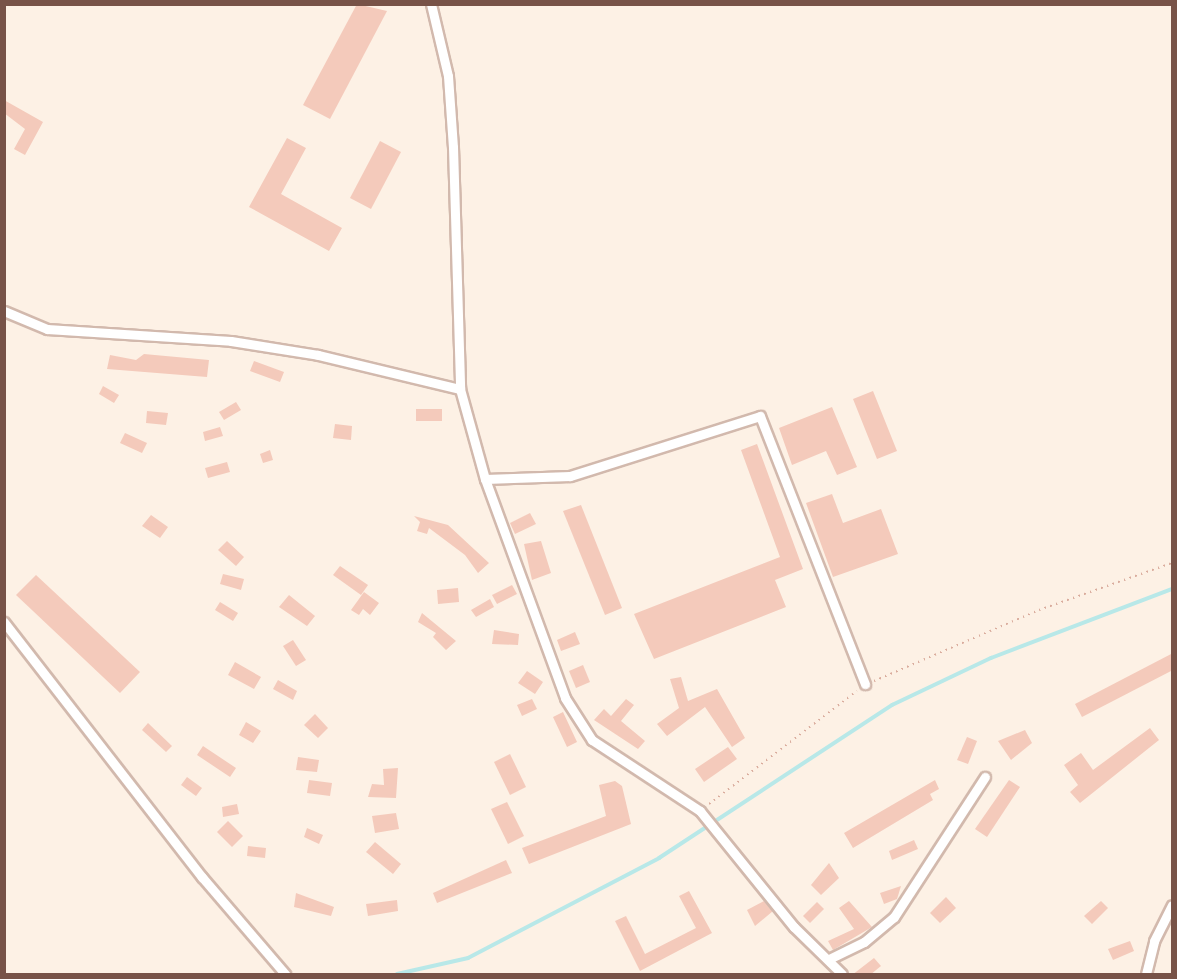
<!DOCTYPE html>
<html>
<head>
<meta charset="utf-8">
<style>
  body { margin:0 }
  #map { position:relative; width:1177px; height:979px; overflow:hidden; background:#fdf1e5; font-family:"Sofia Sans Condensed",sans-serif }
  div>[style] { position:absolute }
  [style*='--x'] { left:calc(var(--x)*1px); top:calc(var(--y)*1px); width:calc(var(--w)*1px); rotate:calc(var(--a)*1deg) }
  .stream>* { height:4px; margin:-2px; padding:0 2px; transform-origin:2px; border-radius:2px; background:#b8e8e8 }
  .building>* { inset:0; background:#f4cabb }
  .path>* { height:2px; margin-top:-1px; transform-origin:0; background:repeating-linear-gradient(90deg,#daad9e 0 1.5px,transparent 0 6px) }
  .roads { filter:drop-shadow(2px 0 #d2b9ad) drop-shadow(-2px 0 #d2b9ad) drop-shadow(0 2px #d2b9ad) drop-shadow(0 -2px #d2b9ad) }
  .street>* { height:9px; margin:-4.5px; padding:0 4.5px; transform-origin:4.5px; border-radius:4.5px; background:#fff }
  span { translate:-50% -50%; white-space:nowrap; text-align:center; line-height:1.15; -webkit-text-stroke:5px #fff5ec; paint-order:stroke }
  .frame { position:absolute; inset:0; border:6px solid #785348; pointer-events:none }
</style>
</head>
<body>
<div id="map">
  <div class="stream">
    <div style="--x:397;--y:974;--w:73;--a:-12.7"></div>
    <div style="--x:468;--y:958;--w:216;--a:-27.6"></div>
    <div style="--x:659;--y:858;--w:279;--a:-33.3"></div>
    <div style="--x:892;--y:705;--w:110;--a:-25.4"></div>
    <div style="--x:991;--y:658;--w:194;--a:-20.9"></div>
  </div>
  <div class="building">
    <div style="clip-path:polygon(357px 4px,387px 11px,330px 119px,303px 105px)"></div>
    <div style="clip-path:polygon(4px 100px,43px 122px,25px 155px,14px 149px,25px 129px,4px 113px)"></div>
    <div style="clip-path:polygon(287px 138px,306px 148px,281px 194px,342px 228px,329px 251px,249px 207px)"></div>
    <div style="clip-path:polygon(380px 141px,401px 152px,371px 209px,350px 198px)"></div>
    <div style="clip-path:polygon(144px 354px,209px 360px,207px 377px,107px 369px,110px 355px,136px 360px)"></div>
    <div style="clip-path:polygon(254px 361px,284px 372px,280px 382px,250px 371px)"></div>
    <div style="clip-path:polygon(103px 386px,119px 395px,114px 403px,99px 394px)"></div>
    <div style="clip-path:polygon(873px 391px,897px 451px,877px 459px,853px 399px)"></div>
    <div style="clip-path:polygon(236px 402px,241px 410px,224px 420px,219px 412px)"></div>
    <div style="clip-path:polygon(832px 407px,857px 467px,837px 475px,826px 451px,792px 465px,779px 428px)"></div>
    <div style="clip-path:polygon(416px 409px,442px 409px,442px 421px,416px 421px)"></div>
    <div style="clip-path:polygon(147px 411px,168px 413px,166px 425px,146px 423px)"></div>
    <div style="clip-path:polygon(335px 424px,352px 426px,351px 440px,333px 438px)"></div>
    <div style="clip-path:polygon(220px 427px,223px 436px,205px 441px,203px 432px)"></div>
    <div style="clip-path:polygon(125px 433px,147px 443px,142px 453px,120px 443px)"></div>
    <div style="clip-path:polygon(757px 444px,803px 569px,775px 580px,786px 607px,654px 659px,634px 614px,780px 557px,741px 450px)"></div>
    <div style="clip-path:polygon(270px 450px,273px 460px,263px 463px,260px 454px)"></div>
    <div style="clip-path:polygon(227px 462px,230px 472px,208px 478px,205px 468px)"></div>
    <div style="clip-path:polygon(832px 494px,843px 523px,881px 509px,898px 554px,833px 577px,806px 503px)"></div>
    <div style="clip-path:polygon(581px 505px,622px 608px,605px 615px,563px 511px)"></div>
    <div style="clip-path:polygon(530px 513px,536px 524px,515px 534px,510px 523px)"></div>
    <div style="clip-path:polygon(151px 515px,168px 527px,160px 538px,142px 526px)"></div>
    <div style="clip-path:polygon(414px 516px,448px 525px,489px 563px,478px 573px,465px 555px,429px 528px,427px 534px,417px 531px,420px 522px)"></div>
    <div style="clip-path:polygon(227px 541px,244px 557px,236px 566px,218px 550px)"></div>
    <div style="clip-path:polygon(541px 541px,551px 573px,532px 580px,524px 544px)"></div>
    <div style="clip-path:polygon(340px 566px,368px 585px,361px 595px,333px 575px)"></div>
    <div style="clip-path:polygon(223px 574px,244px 579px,241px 590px,220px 584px)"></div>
    <div style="clip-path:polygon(36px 575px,140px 672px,120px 693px,16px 595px)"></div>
    <div style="clip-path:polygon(512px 585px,517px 594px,497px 604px,492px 595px)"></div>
    <div style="clip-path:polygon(458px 588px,459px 602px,438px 604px,437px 590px)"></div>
    <div style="clip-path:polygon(364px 592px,379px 603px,370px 615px,363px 609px,359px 615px,351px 610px)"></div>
    <div style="clip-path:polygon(289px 595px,315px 616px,307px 626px,279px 607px)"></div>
    <div style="clip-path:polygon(490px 599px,494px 607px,476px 617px,471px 610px)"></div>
    <div style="clip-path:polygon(220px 602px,238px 613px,233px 621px,215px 610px)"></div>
    <div style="clip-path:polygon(422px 613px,456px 641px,446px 650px,433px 637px,436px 633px,418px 622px)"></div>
    <div style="clip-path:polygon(494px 630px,519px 634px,518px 645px,492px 644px)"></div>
    <div style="clip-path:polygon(575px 632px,580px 644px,561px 651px,557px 640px)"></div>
    <div style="clip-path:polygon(293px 640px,306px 660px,296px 666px,283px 646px)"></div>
    <div style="clip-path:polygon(1173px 653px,1173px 670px,1082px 717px,1075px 704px)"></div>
    <div style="clip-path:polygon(235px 662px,261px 677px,254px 689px,228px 675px)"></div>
    <div style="clip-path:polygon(583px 665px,590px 682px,576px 688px,569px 671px)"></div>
    <div style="clip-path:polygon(527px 671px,543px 682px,535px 694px,518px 683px)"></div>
    <div style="clip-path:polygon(681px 677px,688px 701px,717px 689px,745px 738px,732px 747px,705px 707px,667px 736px,657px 724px,679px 708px,670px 679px)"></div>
    <div style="clip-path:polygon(278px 680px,297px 691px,293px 700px,273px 689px)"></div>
    <div style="clip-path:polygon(532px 699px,537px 709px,522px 716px,517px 705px)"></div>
    <div style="clip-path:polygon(626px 699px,634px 705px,621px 721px,645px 741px,638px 749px,594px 720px,604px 709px,611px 716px)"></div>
    <div style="clip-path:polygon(563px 712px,577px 742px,567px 747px,553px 717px)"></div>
    <div style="clip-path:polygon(315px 714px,328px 728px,318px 738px,304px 725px)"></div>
    <div style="clip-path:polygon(246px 722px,261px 731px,253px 743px,239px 735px)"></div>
    <div style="clip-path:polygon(148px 723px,172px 746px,166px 752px,142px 730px)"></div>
    <div style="clip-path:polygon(1150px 728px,1159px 740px,1080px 803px,1070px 792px,1078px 785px,1064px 765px,1081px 753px,1093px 770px)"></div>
    <div style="clip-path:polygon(1025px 730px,1032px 743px,1011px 760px,998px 741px)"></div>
    <div style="clip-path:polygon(967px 737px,977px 741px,968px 764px,957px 760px)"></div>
    <div style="clip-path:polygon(203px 746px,236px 768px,230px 777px,197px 755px)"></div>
    <div style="clip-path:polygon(728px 747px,737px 759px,704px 782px,695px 769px)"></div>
    <div style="clip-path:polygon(510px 754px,526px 787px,510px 795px,494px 762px)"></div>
    <div style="clip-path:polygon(298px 757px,319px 760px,317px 772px,296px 770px)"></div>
    <div style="clip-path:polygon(398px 768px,396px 798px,368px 797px,372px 784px,384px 785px,383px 769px)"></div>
    <div style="clip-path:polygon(187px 777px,202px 788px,196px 796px,181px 785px)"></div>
    <div style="clip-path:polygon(309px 780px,332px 783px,330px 796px,307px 793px)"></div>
    <div style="clip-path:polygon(935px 780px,939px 789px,930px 794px,933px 800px,853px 848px,844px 833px)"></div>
    <div style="clip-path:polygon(1009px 780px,1020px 787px,987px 837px,975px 829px)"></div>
    <div style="clip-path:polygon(615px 781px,622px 786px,631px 824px,529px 864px,522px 848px,606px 816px,599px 785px)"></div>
    <div style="clip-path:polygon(507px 802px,524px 836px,508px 844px,491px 809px)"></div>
    <div style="clip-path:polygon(237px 804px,239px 814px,223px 817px,222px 807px)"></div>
    <div style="clip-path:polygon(396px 813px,399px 829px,375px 833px,372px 816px)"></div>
    <div style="clip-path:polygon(228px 821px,243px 836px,232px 847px,217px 832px)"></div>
    <div style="clip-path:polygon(307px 828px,323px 835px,319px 844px,304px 837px)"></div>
    <div style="clip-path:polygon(914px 840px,918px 849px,892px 860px,889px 851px)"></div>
    <div style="clip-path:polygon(375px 842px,401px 864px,393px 874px,366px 852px)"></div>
    <div style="clip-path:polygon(248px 846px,266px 848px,265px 858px,247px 856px)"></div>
    <div style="clip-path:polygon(506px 860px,512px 873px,437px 903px,433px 893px)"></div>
    <div style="clip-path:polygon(829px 863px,839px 878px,821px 895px,811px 885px)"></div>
    <div style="clip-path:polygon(901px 886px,897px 899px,884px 904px,880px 893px)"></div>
    <div style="clip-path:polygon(689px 891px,712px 933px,640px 971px,615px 921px,626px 916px,645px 954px,696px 928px,679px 896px)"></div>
    <div style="clip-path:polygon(296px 893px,334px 907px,331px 916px,294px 907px)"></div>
    <div style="clip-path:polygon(946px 897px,956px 908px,940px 923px,930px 913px)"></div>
    <div style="clip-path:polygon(397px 900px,398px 911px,368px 916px,366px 904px)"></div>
    <div style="clip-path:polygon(764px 901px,773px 911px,755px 926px,747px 910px)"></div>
    <div style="clip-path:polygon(849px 901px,872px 927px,833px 950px,828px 941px,854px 929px,839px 908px)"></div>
    <div style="clip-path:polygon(1101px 901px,1108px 908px,1092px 924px,1084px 916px)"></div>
    <div style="clip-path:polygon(817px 902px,824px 909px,810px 923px,803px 916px)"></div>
    <div style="clip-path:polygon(1130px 941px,1134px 951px,1113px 960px,1108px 949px)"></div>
    <div style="clip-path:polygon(874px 958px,881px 966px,870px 975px,852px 975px)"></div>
  </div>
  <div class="path">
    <div style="--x:874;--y:681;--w:180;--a:-23.3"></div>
    <div style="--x:1039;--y:610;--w:141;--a:-19.5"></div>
    <div style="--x:709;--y:804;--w:186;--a:-37.4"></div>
  </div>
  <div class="roads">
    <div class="street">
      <div style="--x:431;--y:4;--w:74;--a:76.7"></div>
      <div style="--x:448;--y:76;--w:71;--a:86"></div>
      <div style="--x:453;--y:147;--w:242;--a:88.3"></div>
      <div style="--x:460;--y:389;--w:93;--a:74.5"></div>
      <div style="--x:485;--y:479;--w:233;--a:69.9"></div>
      <div style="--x:565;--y:698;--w:50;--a:57.3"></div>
      <div style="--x:592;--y:740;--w:129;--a:33.3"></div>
      <div style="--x:700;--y:811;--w:149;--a:51"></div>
      <div style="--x:794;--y:927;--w:67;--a:44.4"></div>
      <div style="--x:4;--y:311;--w:47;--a:22.7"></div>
      <div style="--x:47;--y:329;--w:184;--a:3.7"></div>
      <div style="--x:231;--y:341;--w:88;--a:9.1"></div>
      <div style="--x:318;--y:355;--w:146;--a:13.5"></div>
      <div style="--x:485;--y:479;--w:85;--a:-2"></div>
      <div style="--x:570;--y:476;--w:199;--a:-17.5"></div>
      <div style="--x:760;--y:416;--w:288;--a:68.6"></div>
      <div style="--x:4;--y:622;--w:323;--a:52.2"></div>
      <div style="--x:202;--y:877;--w:128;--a:49.4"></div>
      <div style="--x:829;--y:959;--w:39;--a:-26"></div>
      <div style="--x:864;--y:942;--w:39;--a:-40"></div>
      <div style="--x:894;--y:917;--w:167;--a:-57"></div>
      <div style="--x:1146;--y:974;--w:34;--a:-76"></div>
      <div style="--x:1154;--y:941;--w:40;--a:-63.4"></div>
    </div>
  </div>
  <div class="frame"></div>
</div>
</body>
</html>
